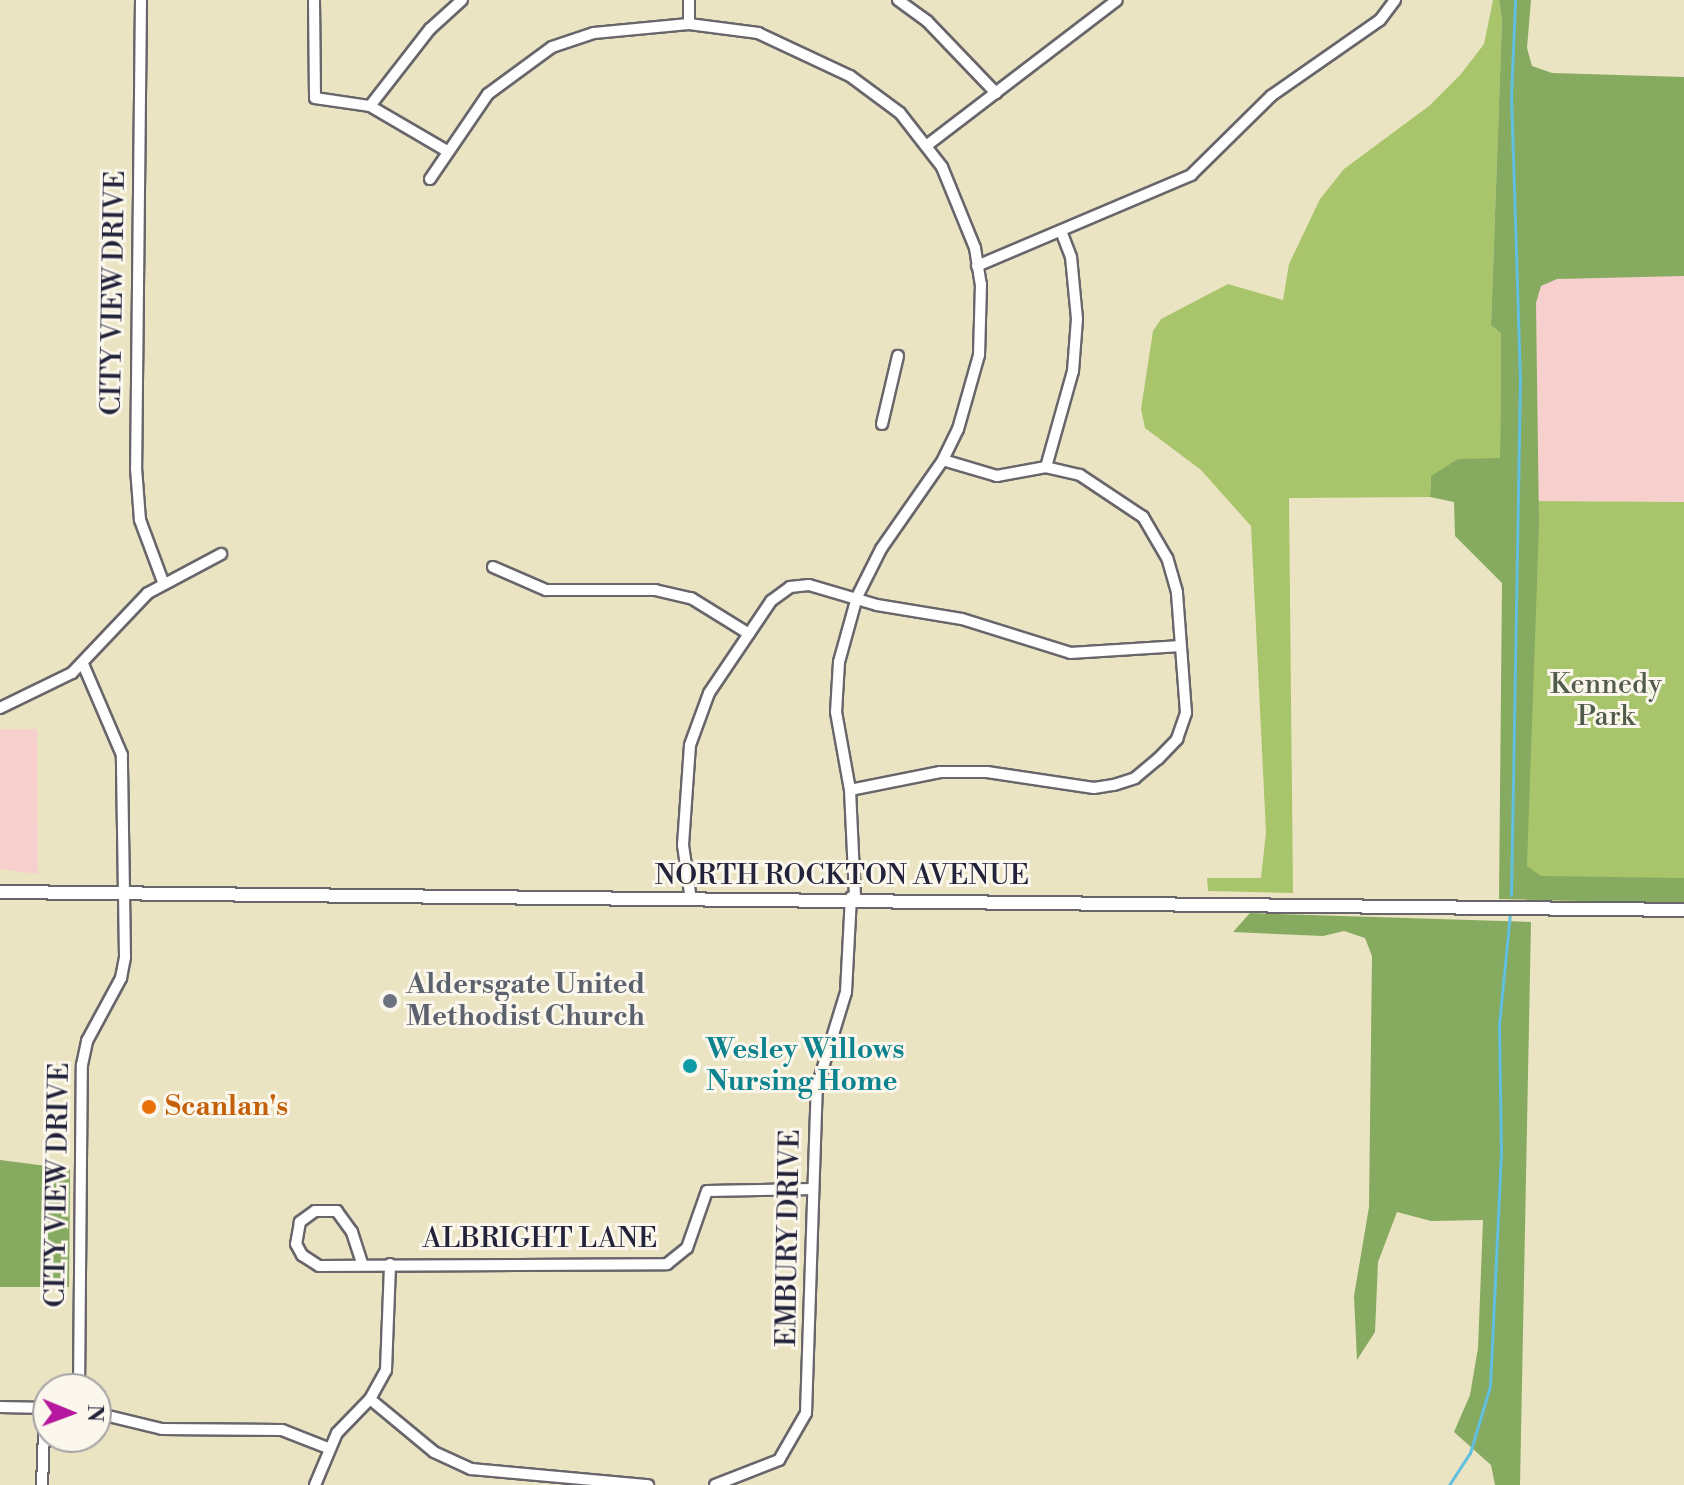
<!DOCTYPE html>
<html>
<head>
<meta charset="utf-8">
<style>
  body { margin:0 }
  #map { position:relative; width:1684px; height:1485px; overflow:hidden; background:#ebe4c3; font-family:"Libre Bodoni",serif }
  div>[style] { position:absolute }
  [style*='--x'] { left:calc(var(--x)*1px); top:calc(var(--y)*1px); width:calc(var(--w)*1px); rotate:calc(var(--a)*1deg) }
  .built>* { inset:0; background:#f7d0cd }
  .green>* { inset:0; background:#a9c56c }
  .forest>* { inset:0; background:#86aa60 }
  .stream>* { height:3px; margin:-1.5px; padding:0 1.5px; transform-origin:1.5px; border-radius:1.5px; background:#61bfdf }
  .roads { filter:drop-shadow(2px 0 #68666b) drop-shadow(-2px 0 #68666b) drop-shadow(0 2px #68666b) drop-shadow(0 -2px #68666b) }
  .minor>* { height:10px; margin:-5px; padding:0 5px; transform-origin:5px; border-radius:5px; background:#fff }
  .tertiary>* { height:12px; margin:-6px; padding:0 6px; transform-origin:6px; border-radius:6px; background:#fff }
  .dots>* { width:22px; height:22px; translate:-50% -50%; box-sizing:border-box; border:4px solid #fbf7ec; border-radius:50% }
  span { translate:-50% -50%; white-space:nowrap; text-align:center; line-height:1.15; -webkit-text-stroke:6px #fbf7ec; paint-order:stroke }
  .street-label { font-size:28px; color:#22223b }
  .park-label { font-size:28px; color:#515b4c }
  .worship-label { font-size:28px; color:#5b616d; font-weight:700 }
  .left { translate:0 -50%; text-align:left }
  .culture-label { font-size:28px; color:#0d838f; font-weight:700 }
  .food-label { font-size:28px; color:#c56008; font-weight:700 }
  .north { position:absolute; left:32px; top:1373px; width:80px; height:80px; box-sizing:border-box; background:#fbf7ec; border:2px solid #a4a2a5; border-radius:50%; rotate:91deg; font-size:22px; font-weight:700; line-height:32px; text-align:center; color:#22223b }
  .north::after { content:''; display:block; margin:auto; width:28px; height:36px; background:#b5179e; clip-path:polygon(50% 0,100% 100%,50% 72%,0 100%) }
</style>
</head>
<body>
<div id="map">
  <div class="built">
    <div style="clip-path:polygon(1535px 78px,1684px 80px,1684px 502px,1528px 501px)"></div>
    <div style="clip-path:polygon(0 729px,37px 729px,38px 874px,0 869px)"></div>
  </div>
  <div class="green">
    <div style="clip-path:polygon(1493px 0,1499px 0,1502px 20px,1491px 325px,1501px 332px,1500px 458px,1431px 476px,1430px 497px,1289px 498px,1293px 893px,1208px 891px,1207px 878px,1261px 878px,1266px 832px,1251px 526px,1201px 470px,1145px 428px,1141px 409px,1153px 331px,1161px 319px,1228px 284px,1283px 300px,1289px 264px,1320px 199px,1344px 169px,1429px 106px,1461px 74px,1484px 44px)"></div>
    <div style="clip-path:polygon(1528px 501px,1684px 502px,1684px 903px,1526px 900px)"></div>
  </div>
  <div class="forest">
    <div style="clip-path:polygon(1499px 0,1531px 0,1527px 48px,1532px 66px,1552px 73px,1684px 77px,1684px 276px,1557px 279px,1541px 286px,1536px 303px,1539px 524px,1527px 866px,1541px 876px,1684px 878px,1684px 903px,1499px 899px,1502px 583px,1455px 536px,1454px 502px,1430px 497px,1431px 476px,1458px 459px,1500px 458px,1501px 333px,1491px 325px,1502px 20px)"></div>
    <div style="clip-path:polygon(1250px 913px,1531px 922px,1520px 1485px,1495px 1485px,1491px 1465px,1454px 1432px,1470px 1395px,1478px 1348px,1483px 1220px,1431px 1221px,1397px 1212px,1378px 1262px,1375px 1332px,1357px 1360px,1354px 1296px,1369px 1207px,1372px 956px,1365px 938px,1344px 931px,1323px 936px,1233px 932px)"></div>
    <div style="clip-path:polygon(0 1160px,70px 1169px,69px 1287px,0 1287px)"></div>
  </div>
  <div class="stream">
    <div style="--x:1511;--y:895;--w:515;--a:-89"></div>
    <div style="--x:1520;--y:380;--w:283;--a:-91.8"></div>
    <div style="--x:1511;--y:97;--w:97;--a:-87.6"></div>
    <div style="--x:1449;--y:1485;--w:38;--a:-57"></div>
    <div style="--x:1470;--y:1453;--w:70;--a:-73.4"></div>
    <div style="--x:1490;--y:1386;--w:234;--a:-87.3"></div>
    <div style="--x:1501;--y:1152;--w:127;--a:-90.9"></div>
    <div style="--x:1499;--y:1025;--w:113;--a:-84.4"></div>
  </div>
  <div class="roads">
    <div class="minor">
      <div style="--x:141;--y:0;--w:468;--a:90.6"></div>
      <div style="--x:136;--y:468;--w:52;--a:85.6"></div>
      <div style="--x:140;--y:520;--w:66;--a:69.6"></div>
      <div style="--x:314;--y:0;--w:98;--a:89.4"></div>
      <div style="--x:315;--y:98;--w:56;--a:8.3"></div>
      <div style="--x:370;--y:106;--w:89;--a:30.3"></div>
      <div style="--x:898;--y:0;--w:36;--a:36"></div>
      <div style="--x:927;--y:21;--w:100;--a:46.2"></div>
      <div style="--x:689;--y:24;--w:24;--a:-90"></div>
      <div style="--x:370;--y:106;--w:98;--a:-52.1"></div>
      <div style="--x:430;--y:29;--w:43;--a:-42.2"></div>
      <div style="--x:926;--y:146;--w:240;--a:-37.4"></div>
      <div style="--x:430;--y:179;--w:103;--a:-55.7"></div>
      <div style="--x:488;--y:94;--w:79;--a:-36.3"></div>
      <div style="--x:552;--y:47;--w:44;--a:-18.4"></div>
      <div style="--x:594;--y:33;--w:95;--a:-5.4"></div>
      <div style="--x:689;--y:24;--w:70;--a:7.4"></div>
      <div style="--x:758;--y:33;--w:102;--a:25.1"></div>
      <div style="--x:850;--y:76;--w:62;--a:36.5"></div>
      <div style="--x:900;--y:113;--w:68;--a:52.1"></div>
      <div style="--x:942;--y:167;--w:87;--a:67.8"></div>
      <div style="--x:975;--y:248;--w:36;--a:81"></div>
      <div style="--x:981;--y:284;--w:71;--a:91.6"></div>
      <div style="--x:979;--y:355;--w:77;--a:105.8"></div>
      <div style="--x:958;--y:429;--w:34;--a:116"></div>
      <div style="--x:943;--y:460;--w:108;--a:124.9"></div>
      <div style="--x:881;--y:549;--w:54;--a:116.6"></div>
      <div style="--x:857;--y:597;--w:67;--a:105.5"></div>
      <div style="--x:839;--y:662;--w:50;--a:93.4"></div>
      <div style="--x:836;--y:712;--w:79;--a:79.8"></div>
      <div style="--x:850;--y:790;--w:107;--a:87.3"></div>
      <div style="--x:977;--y:266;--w:233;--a:-23"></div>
      <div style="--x:1191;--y:175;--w:112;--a:-44.6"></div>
      <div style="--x:1271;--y:96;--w:133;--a:-34.9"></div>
      <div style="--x:1380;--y:20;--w:25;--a:-53"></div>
      <div style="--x:882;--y:424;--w:70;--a:-76.8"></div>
      <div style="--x:1046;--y:467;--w:100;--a:-74.3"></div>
      <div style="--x:1073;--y:371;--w:52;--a:-85.6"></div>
      <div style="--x:1077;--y:319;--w:62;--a:-95.5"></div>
      <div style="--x:1071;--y:257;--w:28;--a:-111"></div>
      <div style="--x:493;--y:567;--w:58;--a:23.5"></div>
      <div style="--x:546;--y:590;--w:109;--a:0"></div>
      <div style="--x:655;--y:590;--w:37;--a:13"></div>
      <div style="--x:691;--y:598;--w:68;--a:31.8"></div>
      <div style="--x:0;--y:708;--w:80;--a:-25.9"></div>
      <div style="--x:72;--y:673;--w:110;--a:-46.5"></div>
      <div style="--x:148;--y:593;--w:83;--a:-28.1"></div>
      <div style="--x:850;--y:790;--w:92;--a:-11.3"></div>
      <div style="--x:940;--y:772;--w:47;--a:0"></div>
      <div style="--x:987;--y:772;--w:108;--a:8.5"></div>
      <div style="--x:1094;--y:788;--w:20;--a:-9"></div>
      <div style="--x:1114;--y:785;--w:22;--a:-18"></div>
      <div style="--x:1135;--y:778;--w:30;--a:-40"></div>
      <div style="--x:1158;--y:759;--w:28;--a:-46"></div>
      <div style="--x:1177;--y:739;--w:28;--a:-71"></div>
      <div style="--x:1186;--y:713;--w:121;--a:-94.3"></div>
      <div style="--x:1177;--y:592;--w:35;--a:-106"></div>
      <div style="--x:1167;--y:558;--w:48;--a:-120.3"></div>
      <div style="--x:1143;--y:517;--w:76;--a:-146.3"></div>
      <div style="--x:1080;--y:475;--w:35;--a:-167"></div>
      <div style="--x:1046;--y:467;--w:50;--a:169.6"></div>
      <div style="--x:997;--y:476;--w:56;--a:-163.5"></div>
      <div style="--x:691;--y:900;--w:56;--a:-98.3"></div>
      <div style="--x:683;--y:845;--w:100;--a:-86"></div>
      <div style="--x:690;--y:745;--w:55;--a:-69.9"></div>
      <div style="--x:709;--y:693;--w:111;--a:-56"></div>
      <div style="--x:771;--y:601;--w:24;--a:-36"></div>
      <div style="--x:790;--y:587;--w:19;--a:-6"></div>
      <div style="--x:809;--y:585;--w:71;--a:16.4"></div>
      <div style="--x:877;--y:605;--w:86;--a:9.4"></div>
      <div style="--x:962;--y:619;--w:114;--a:17.3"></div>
      <div style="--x:1071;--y:653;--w:109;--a:-3.7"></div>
      <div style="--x:362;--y:1263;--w:33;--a:-108"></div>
      <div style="--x:352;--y:1232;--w:26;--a:-126"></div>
      <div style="--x:337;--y:1211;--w:22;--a:180"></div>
      <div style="--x:315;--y:1211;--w:19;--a:144"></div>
      <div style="--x:300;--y:1222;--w:22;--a:100"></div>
      <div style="--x:296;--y:1244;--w:13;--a:61"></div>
      <div style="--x:302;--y:1255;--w:20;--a:33"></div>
      <div style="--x:319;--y:1266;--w:348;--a:-0.3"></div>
      <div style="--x:667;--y:1264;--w:26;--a:-39"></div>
      <div style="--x:687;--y:1248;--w:60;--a:-70.7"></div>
      <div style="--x:707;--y:1191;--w:106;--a:-1.1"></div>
      <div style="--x:79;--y:1389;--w:324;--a:-89.5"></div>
      <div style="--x:82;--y:1065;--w:25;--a:-78"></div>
      <div style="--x:87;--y:1041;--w:72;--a:-61.6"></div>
      <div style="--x:121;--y:978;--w:21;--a:-79"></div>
      <div style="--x:125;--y:957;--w:202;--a:-90.9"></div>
      <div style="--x:122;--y:755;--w:99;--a:-113.2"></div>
      <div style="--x:370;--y:1399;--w:83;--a:39.6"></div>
      <div style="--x:434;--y:1452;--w:41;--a:24.7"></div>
      <div style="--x:471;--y:1469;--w:178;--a:5.2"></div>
      <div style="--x:0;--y:1407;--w:48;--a:1.2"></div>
      <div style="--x:96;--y:1413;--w:68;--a:13.6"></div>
      <div style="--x:162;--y:1429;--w:120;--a:0.5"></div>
      <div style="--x:282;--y:1430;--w:49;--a:21.4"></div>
      <div style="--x:42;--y:1485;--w:77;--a:-87.8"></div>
      <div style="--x:315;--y:1485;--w:56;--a:-67.1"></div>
      <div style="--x:337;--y:1433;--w:47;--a:-45.9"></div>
      <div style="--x:370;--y:1399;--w:33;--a:-61"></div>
      <div style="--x:386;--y:1370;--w:106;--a:-87.8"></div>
      <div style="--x:715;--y:1485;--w:69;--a:-21.3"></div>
      <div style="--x:779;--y:1460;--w:54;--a:-60.1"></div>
      <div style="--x:806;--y:1413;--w:326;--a:-88.1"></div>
      <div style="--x:817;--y:1087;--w:99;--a:-73"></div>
      <div style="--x:846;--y:992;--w:95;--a:-87"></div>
    </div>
    <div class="tertiary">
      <div style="--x:0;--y:892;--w:1684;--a:0.61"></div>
    </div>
  </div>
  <div class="dots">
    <div style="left:390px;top:1001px;background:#6b7280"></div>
    <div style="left:690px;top:1066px;background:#0f9aa8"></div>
    <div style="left:149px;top:1107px;background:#e8710a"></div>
  </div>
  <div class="street-label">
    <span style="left:114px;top:293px;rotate:-89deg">CITY VIEW DRIVE</span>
    <span style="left:842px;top:876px">NORTH ROCKTON AVENUE</span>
    <span style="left:58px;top:1185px;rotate:-89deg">CITY VIEW DRIVE</span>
    <span style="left:789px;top:1238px;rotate:-89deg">EMBURY DRIVE</span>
    <span style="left:540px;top:1239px">ALBRIGHT LANE</span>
  </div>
  <div class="park-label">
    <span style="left:1606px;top:701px">Kennedy<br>Park</span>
  </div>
  <div class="worship-label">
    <span class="left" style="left:406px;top:1001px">Aldersgate United<br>Methodist Church</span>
  </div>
  <div class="culture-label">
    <span class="left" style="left:706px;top:1066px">Wesley Willows<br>Nursing Home</span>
  </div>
  <div class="food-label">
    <span class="left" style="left:165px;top:1107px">Scanlan's</span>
  </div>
  <div class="north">N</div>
</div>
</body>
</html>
